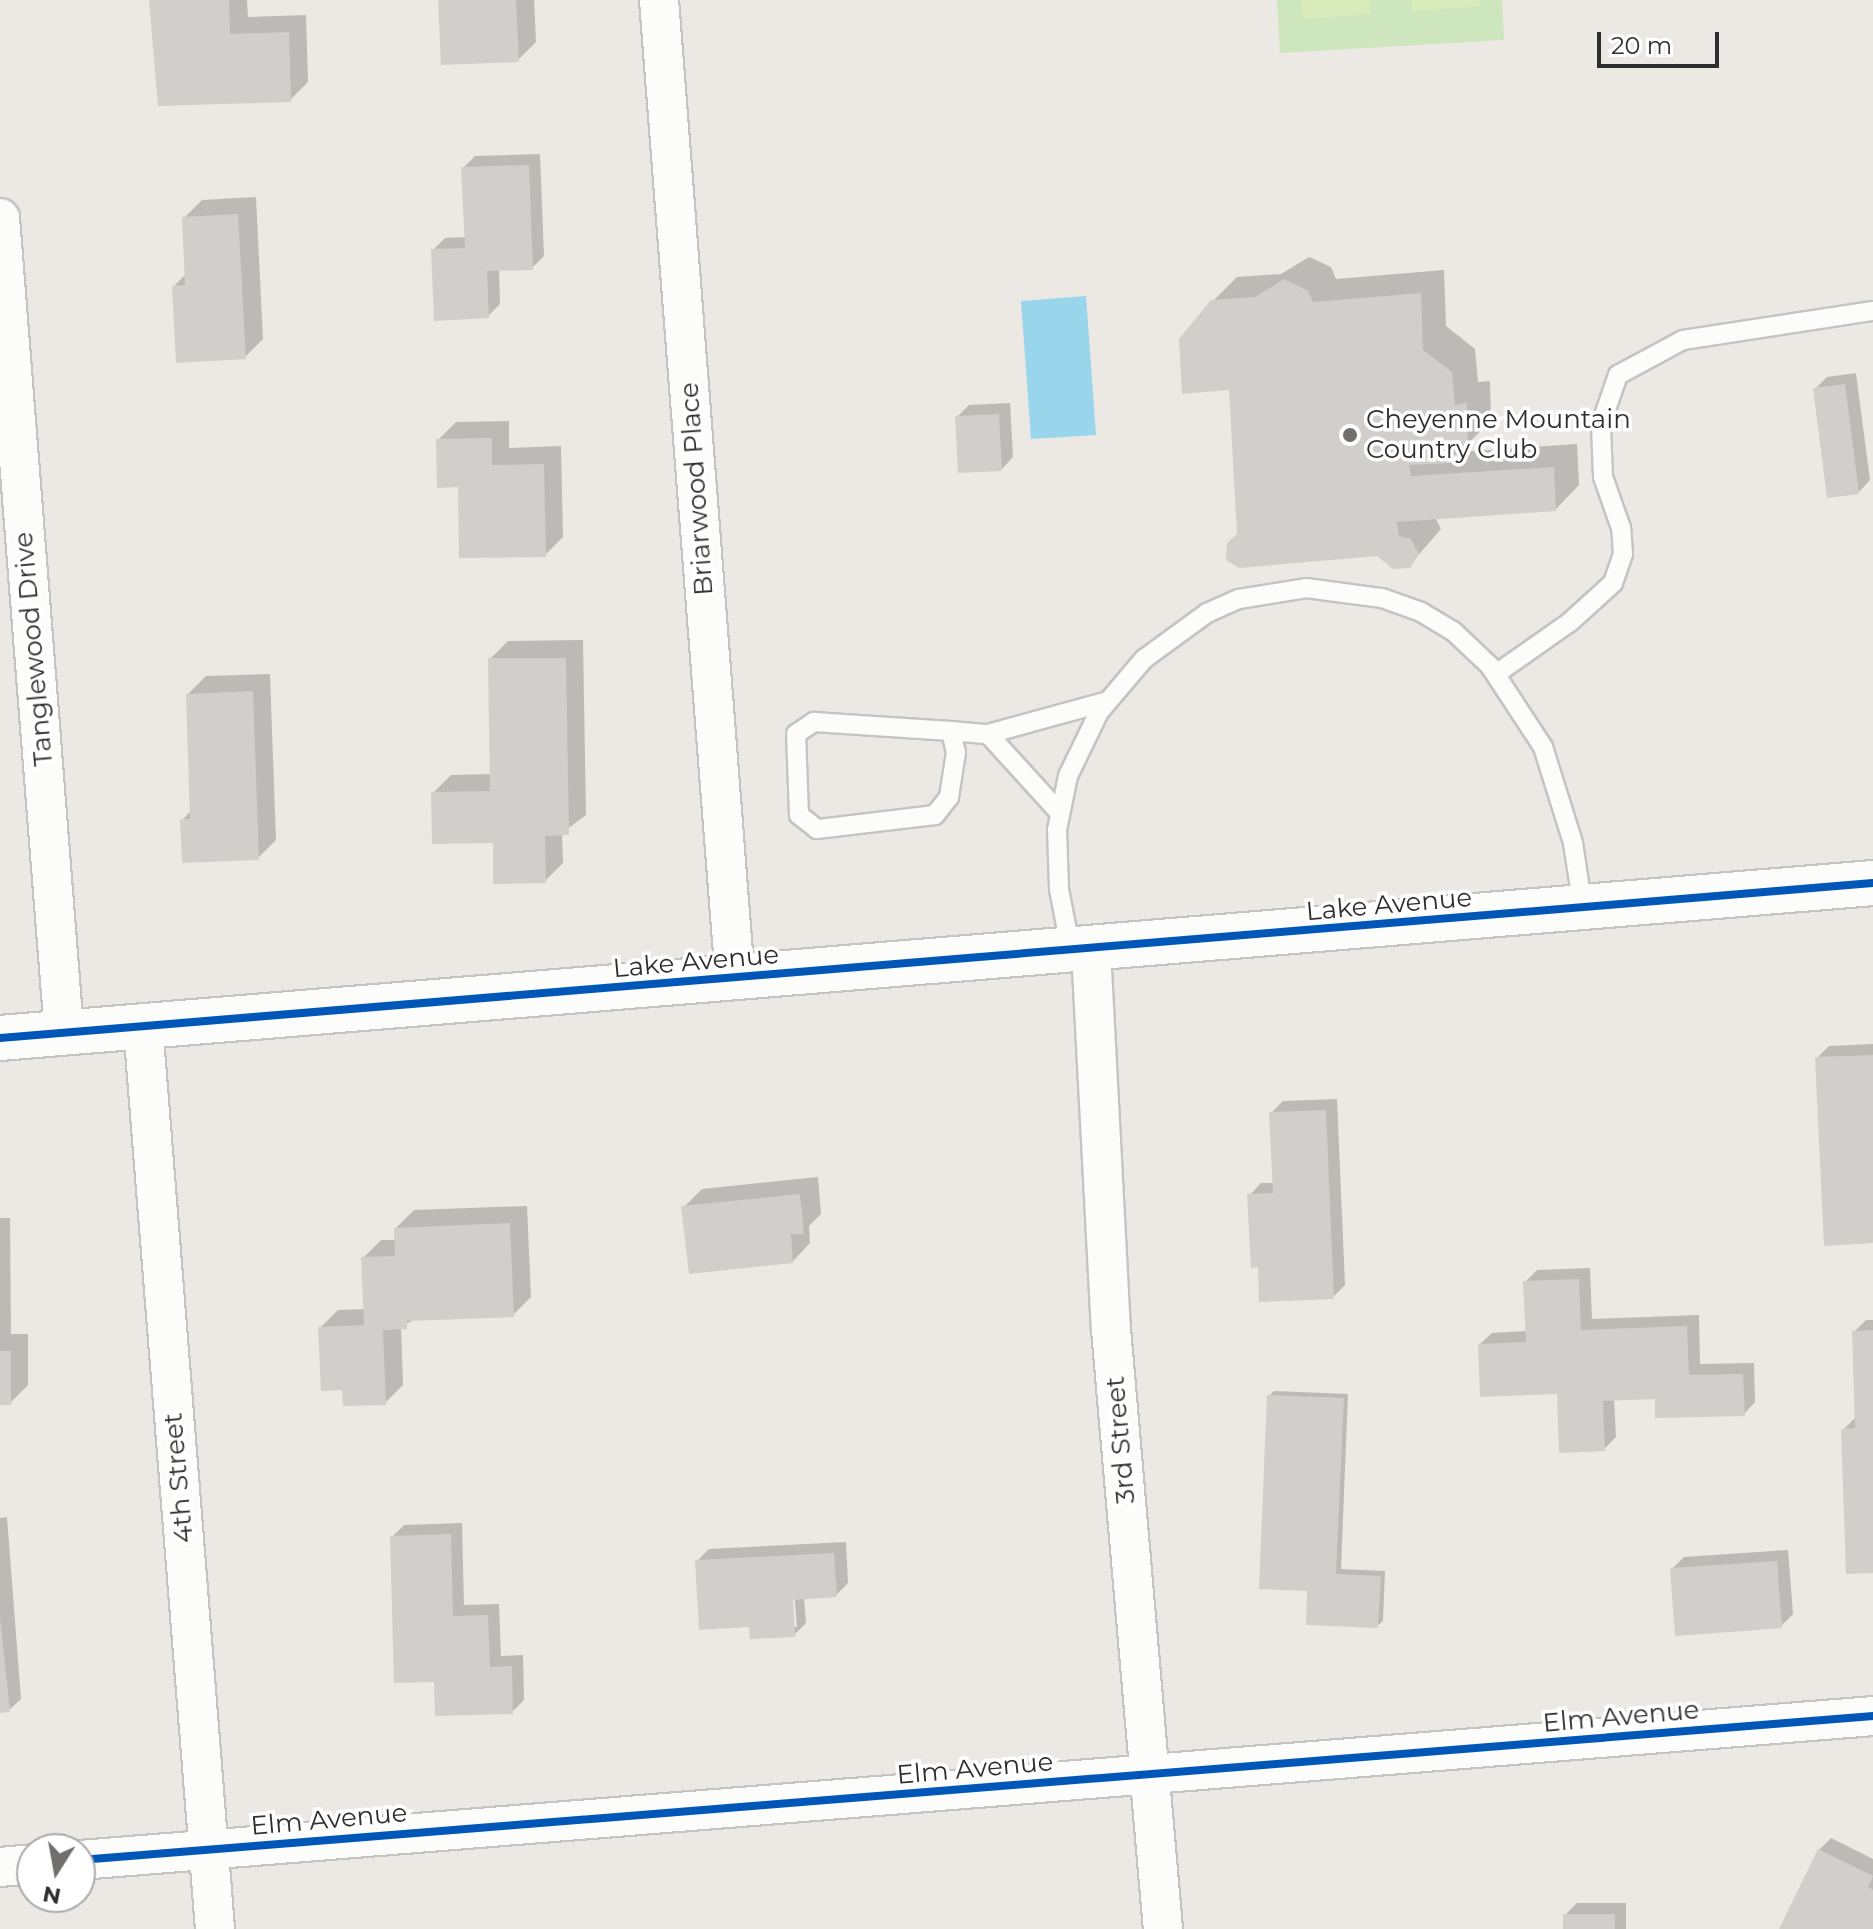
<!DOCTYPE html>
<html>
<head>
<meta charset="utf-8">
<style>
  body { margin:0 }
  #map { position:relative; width:1873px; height:1929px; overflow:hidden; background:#ece8e4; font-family:Montserrat,sans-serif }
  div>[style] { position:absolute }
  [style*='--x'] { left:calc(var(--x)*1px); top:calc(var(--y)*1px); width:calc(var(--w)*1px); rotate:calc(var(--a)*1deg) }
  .green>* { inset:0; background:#cee6be }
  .pitch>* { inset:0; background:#d9eabb }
  .water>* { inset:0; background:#99d6ec }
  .shadow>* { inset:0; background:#0003 }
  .building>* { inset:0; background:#d1cecb }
  .roads { filter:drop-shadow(2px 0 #c5c4c5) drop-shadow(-2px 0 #c5c4c5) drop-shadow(0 2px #c5c4c5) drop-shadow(0 -2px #c5c4c5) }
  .lane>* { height:18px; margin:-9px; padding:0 9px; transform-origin:9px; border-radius:9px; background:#fcfcfb }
  .street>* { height:38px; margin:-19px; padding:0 19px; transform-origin:19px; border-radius:19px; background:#fcfcfb }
  .secondary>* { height:44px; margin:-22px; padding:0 22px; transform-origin:22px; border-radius:22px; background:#fcfcfb }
  .cycleway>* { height:8px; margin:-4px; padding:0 4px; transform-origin:4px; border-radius:4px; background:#0057b8 }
  .dots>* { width:22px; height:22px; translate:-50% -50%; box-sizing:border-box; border:4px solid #fff; border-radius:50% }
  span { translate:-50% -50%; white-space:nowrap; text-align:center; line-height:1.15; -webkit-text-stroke:7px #fff; paint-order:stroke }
  .poi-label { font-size:26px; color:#2e2e2e }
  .left { translate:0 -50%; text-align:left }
  .street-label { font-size:26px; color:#2e2e2e }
  .north { position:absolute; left:16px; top:1833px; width:80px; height:80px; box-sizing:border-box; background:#fff; border:2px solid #ababab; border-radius:50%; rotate:191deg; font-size:22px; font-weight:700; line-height:32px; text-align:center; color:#2e2e2e }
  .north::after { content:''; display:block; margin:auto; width:28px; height:36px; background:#706f6e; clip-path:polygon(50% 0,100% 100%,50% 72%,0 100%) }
  .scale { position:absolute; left:1597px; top:32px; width:122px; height:36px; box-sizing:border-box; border:4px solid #2e2e2e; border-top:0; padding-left:10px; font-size:24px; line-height:28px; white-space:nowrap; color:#2e2e2e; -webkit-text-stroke:6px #fff; paint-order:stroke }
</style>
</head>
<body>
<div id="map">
  <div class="green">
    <div style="clip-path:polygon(1277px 0,1502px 0,1504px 40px,1280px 53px)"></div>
  </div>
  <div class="pitch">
    <div style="clip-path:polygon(1301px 0,1370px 0,1371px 14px,1302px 19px)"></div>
    <div style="clip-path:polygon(1411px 0,1479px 0,1479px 6px,1412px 11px)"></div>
  </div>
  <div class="water">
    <div style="clip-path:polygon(1086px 296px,1096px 435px,1031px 439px,1021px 301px)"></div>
  </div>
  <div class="shadow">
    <div style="clip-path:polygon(151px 0,247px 0,248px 17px,306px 15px,308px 82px,290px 100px)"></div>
    <div style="clip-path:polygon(440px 0,534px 0,536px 42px,518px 60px)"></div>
    <div style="clip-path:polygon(540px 154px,544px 256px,532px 268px,499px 269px,500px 304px,488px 316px,433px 250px,445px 238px,466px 237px,463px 168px,475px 156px)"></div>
    <div style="clip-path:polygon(256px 197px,263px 339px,245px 357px,174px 286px,186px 274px,184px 218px,202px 200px)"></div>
    <div style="clip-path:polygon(1309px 257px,1331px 267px,1336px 279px,1444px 270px,1446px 326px,1475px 349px,1478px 382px,1490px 381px,1491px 421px,1459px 452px,1577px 444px,1579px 485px,1556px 509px,1435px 517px,1441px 529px,1409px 566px,1378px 554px,1239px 533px,1230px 388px,1213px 301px,1237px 277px,1281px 274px)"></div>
    <div style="clip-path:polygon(1856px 373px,1870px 480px,1859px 492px,1815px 389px,1827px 377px)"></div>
    <div style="clip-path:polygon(1010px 403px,1013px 457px,1002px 469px,957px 417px,969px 405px)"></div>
    <div style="clip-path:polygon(509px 421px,509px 448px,561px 446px,563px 537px,545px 555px,460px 485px,438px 440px,456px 422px)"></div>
    <div style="clip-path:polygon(583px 640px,586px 815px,562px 833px,563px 863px,545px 881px,433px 793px,451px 775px,492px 774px,490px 659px,508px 641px)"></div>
    <div style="clip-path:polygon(270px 674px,276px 840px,258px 858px,182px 820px,192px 810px,188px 694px,206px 676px)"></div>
    <div style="clip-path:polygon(1873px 1044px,1873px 1241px,1817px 1058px,1829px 1046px)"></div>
    <div style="clip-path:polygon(1337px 1099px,1345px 1285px,1333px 1297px,1260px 1265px,1250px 1195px,1261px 1183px,1275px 1183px,1271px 1113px,1283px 1101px)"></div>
    <div style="clip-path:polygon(818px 1177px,821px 1214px,809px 1226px,810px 1243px,793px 1261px,684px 1207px,702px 1189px)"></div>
    <div style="clip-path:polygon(527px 1206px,531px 1297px,513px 1315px,415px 1319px,401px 1327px,403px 1385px,385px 1403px,344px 1388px,320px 1328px,338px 1310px,365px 1309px,363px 1258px,381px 1240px,397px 1240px,396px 1228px,414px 1210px)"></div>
    <div style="clip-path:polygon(0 1218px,10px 1218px,11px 1334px,28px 1334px,28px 1385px,10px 1403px,0 1403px)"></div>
    <div style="clip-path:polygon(1590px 1268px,1592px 1319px,1699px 1315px,1700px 1364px,1754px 1363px,1755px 1402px,1744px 1414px,1657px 1397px,1614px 1398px,1616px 1437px,1604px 1449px,1559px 1392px,1480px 1344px,1492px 1333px,1527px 1331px,1525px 1282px,1537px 1270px)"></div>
    <div style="clip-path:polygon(1866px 1320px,1873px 1320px,1873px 1571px,1843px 1430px,1855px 1418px,1854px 1332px)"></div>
    <div style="clip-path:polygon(1274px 1391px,1348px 1394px,1341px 1569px,1385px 1571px,1383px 1621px,1377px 1626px,1310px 1589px,1269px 1396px)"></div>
    <div style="clip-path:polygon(7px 1517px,21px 1699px,9px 1710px,0 1711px,0 1518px)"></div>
    <div style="clip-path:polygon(462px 1523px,464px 1605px,499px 1604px,501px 1656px,523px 1655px,524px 1700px,512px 1712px,436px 1680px,392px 1537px,404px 1525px)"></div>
    <div style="clip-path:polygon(evenodd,846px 1542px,848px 1583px,836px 1595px,804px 1597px,806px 1623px,794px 1635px,751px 1625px,697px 1561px,709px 1549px,846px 1542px,790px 1590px,794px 1590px,797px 1627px,792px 1627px,790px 1590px)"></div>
    <div style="clip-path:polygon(1788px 1550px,1793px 1614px,1781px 1626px,1672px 1569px,1684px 1557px)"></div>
    <div style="clip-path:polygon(1831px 1838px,1873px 1859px,1873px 1929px,1781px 1929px,1819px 1850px)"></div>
    <div style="clip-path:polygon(1577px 1903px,1626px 1903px,1626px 1929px,1565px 1929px,1565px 1915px)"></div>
  </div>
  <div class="building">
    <div style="clip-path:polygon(149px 0,229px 0,230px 34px,289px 32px,291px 102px,158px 106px)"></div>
    <div style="clip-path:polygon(438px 0,516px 0,519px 62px,441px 65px)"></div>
    <div style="clip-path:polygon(529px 165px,533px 270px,487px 271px,489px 318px,434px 321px,431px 249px,465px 248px,461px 167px)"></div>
    <div style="clip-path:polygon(238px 214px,246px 359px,176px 363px,172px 286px,185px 285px,182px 217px)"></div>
    <div style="clip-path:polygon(1284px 279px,1308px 291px,1313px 302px,1421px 293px,1423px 350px,1452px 372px,1455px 405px,1467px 403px,1468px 447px,1451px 449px,1451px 463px,1409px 465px,1411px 476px,1554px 467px,1556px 511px,1397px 522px,1399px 536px,1411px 539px,1419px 554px,1410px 568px,1393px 569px,1377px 556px,1239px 568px,1226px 560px,1227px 543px,1237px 534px,1229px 390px,1182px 394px,1179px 339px,1211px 300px,1255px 297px)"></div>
    <div style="clip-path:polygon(1845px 384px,1859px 494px,1827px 498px,1813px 388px)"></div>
    <div style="clip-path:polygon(999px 414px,1002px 471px,958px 473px,955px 416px)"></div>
    <div style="clip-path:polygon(492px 438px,492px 465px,544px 464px,546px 557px,459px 558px,458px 487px,437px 488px,436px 439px)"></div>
    <div style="clip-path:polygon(488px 658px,566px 658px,569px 835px,545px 836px,546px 883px,493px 884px,493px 843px,432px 844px,431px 792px,490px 791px)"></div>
    <div style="clip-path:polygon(253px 691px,259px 860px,182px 863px,180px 819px,190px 819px,186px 694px)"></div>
    <div style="clip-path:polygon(1873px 1055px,1873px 1243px,1824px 1246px,1815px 1057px)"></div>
    <div style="clip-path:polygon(1326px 1110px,1334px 1299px,1259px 1302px,1258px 1267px,1251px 1268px,1247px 1194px,1273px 1193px,1269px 1112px)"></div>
    <div style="clip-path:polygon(800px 1194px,804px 1234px,791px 1234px,793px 1263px,689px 1274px,681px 1206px)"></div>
    <div style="clip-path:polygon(510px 1223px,514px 1317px,407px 1321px,407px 1329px,383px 1330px,386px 1405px,343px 1406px,342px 1390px,321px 1391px,318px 1327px,364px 1325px,361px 1257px,395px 1256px,394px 1228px)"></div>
    <div style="clip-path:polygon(1579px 1279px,1581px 1330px,1687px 1326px,1689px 1375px,1743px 1374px,1745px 1416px,1655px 1418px,1655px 1399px,1603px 1401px,1605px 1451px,1559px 1453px,1557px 1394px,1480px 1397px,1478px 1344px,1526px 1342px,1523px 1281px)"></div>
    <div style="clip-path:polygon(1873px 1330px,1873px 1573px,1846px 1574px,1841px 1429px,1855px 1428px,1852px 1331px)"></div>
    <div style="clip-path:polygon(0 1351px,11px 1351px,11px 1405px,0 1405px)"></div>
    <div style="clip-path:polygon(1267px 1395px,1344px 1398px,1336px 1574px,1381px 1576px,1378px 1628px,1306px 1625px,1307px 1591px,1259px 1589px)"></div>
    <div style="clip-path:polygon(451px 1534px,453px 1616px,488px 1615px,490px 1667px,512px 1666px,513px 1714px,435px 1716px,434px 1682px,394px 1683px,390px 1536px)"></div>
    <div style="clip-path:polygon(834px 1553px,837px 1597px,793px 1600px,795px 1637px,750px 1639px,749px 1627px,699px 1630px,695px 1560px)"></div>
    <div style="clip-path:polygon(1777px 1561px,1782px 1628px,1675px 1636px,1670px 1568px)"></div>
    <div style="clip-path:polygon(0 1616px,10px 1712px,0 1713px)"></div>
    <div style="clip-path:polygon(1818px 1849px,1873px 1876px,1868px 1887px,1873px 1890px,1873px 1929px,1779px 1929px)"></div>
    <div style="clip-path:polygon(1563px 1914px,1615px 1914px,1615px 1929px,1563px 1929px)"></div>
  </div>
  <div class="roads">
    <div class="lane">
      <div style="--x:1496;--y:674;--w:90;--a:-35.1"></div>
      <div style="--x:1570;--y:622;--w:58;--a:-42.2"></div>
      <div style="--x:1613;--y:583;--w:31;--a:-71"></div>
      <div style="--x:1623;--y:554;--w:26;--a:-94"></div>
      <div style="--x:1621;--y:528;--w:54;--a:-109.4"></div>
      <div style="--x:1603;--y:477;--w:53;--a:-92.2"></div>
      <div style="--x:1601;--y:424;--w:52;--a:-70.9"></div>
      <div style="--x:1618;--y:375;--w:74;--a:-28.3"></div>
      <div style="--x:1683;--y:340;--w:192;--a:-8.7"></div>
      <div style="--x:951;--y:731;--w:22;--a:77"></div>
      <div style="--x:956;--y:752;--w:46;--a:98.8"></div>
      <div style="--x:949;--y:797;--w:23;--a:128"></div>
      <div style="--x:935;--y:815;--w:119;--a:173.2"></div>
      <div style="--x:817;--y:829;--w:23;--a:-142"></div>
      <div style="--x:799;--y:815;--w:81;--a:-92.1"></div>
      <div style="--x:796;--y:734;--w:22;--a:-34"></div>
      <div style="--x:814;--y:722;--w:137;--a:3.8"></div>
      <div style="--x:951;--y:731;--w:37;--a:5"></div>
      <div style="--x:988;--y:734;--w:124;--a:-15.4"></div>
      <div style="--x:988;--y:734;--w:107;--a:47.7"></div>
      <div style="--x:1071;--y:951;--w:63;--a:-101"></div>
      <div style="--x:1059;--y:889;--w:59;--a:-91.9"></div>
      <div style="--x:1057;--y:830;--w:55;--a:-78.5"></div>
      <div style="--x:1068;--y:776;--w:71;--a:-64.2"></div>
      <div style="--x:1099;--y:712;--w:70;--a:-49.7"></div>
      <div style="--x:1144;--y:659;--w:78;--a:-36.1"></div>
      <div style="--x:1207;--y:613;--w:35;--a:-24"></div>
      <div style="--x:1239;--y:599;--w:68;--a:-9.3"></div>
      <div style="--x:1306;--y:588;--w:77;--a:7.5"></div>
      <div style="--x:1382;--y:598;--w:41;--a:19.7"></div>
      <div style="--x:1421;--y:612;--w:37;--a:31"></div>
      <div style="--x:1453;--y:631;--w:51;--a:43.4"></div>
      <div style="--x:1490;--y:666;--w:97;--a:56.8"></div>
      <div style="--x:1543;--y:747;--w:101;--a:72.6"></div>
      <div style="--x:1573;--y:843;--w:66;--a:81.3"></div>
    </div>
    <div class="street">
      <div style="--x:659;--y:0;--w:982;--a:85.56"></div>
      <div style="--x:0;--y:218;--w:817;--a:85.5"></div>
      <div style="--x:1091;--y:950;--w:380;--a:87"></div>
      <div style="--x:1111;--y:1329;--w:602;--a:85.05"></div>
      <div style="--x:143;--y:1026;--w:906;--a:85.44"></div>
      <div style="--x:80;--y:1860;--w:1799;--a:-4.59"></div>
      <div style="--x:0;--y:1867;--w:32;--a:-5"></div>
    </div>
    <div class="secondary">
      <div style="--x:0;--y:1038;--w:1879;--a:-4.73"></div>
    </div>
  </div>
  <div class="cycleway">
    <div style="--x:0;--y:1038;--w:1879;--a:-4.73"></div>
    <div style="--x:80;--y:1860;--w:1799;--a:-4.59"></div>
  </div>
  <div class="dots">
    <div style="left:1350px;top:435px;background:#706f6e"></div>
  </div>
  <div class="poi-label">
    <span class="left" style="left:1366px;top:435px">Cheyenne Mountain<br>Country Club</span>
  </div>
  <div class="street-label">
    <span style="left:697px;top:489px;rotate:-94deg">Briarwood Place</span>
    <span style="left:34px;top:649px;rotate:-95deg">Tanglewood Drive</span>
    <span style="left:1389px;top:905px;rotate:-5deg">Lake Avenue</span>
    <span style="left:696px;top:962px;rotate:-5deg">Lake Avenue</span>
    <span style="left:1121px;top:1440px;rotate:-95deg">3rd Street</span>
    <span style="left:179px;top:1478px;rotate:-95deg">4th Street</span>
    <span style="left:1621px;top:1717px;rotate:-5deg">Elm Avenue</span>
    <span style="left:975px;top:1769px;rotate:-5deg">Elm Avenue</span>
    <span style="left:329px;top:1820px;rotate:-5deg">Elm Avenue</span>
  </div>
  <div class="north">N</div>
  <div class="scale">20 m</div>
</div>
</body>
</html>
